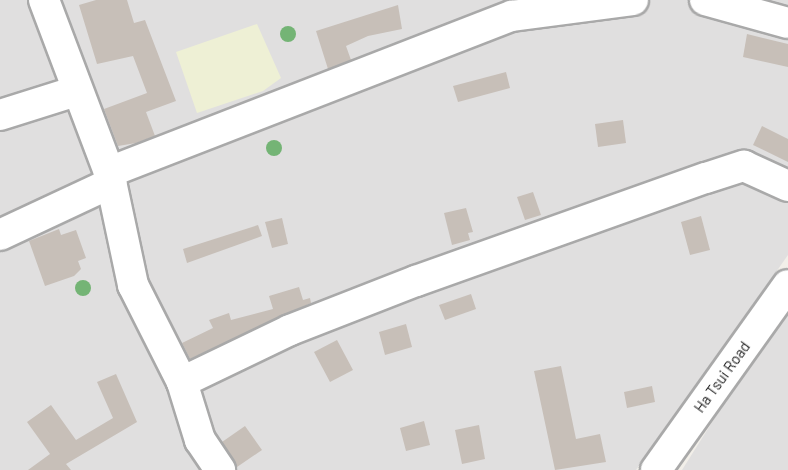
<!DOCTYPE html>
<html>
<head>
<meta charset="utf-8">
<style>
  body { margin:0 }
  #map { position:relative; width:788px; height:470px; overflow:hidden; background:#f2efe9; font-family:Barlow,sans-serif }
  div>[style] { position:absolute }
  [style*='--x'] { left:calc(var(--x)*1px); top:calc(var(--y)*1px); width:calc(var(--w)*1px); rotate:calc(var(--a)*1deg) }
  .residential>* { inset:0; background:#e0dfdf }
  .farmland>* { inset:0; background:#eef0d5 }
  .building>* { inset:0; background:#c7bfb8 }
  .roads { filter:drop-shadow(2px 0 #a9a9a9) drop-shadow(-2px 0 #a9a9a9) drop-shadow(0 2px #a9a9a9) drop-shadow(0 -2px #a9a9a9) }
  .minor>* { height:30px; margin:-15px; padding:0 15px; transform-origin:15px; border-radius:15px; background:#fff }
  .trees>* { width:16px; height:16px; margin:-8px; border-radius:50%; background:#74b475 }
  span { translate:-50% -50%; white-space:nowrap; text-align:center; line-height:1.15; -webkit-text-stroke:6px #fff; paint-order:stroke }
  .street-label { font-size:15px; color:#222 }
</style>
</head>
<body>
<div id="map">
  <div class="residential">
    <div style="clip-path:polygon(0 0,788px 0,788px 255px,636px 470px,0 470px)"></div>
    <div style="clip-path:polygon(788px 306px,788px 470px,682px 470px,772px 327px)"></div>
  </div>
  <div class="farmland">
    <div style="clip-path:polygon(257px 24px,281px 78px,263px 91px,197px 113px,176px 52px)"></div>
  </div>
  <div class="building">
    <div style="clip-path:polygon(96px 0,127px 0,134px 23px,145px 20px,176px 101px,146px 112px,155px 136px,136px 143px,118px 146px,104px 109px,147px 93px,133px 56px,97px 64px,79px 5px)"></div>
    <div style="clip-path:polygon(398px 5px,402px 29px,368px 36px,346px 46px,351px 60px,328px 69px,316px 31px)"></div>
    <div style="clip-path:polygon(747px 34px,788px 44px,788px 67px,743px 57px)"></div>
    <div style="clip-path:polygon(506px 72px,510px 88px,458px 102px,453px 86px)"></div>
    <div style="clip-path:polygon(623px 120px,626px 143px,598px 147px,595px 124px)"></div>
    <div style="clip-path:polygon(762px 126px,788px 139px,788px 162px,753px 145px)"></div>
    <div style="clip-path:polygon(533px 192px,541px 215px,525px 220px,517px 197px)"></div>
    <div style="clip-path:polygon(466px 208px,473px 232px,468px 233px,470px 240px,452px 245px,444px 213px)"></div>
    <div style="clip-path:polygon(701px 216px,710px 250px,690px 255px,681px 222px)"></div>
    <div style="clip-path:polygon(282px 218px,288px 244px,272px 248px,265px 222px)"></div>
    <div style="clip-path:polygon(258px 225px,262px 236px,187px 263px,183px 249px)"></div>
    <div style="clip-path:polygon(59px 229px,61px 235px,76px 230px,86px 258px,78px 261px,81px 269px,74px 276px,45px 286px,29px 241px)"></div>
    <div style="clip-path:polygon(299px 287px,303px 300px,310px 298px,311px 303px,190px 359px,182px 343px,213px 328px,209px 320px,229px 313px,231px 320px,273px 309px,269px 296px)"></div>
    <div style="clip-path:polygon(471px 294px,476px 309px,445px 320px,439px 305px)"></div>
    <div style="clip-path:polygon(406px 324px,412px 347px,385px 355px,379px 332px)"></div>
    <div style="clip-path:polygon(337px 340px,353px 370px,330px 382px,314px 352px)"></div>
    <div style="clip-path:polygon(561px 366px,576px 439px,600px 434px,606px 462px,555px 470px,534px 371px)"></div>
    <div style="clip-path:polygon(116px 374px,137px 422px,66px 464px,71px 470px,28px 470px,50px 454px,27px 422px,51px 405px,76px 440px,113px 418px,97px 382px)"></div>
    <div style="clip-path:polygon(652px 386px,655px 402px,627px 408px,624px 392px)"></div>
    <div style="clip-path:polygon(424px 421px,430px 445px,406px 451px,400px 428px)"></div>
    <div style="clip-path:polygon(479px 425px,485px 459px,462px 464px,455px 430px)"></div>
    <div style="clip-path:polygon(245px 426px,262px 450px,237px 467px,222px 442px)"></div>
  </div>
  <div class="roads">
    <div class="minor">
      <div style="--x:44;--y:0;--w:184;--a:69.3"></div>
      <div style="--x:109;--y:172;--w:116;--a:78"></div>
      <div style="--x:133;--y:285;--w:109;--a:63.2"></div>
      <div style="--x:182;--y:382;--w:61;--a:72.8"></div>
      <div style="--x:200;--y:440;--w:36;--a:56"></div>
      <div style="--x:705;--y:0;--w:86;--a:15.5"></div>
      <div style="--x:0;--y:115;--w:80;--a:-17.5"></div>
      <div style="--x:109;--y:172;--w:432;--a:-21.2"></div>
      <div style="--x:512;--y:16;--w:122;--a:-7.5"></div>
      <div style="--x:0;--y:235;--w:123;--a:-25.1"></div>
      <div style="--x:182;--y:382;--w:120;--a:-25.7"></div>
      <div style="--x:290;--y:330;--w:135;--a:-21.3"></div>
      <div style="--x:416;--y:281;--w:308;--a:-19.6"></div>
      <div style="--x:706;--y:178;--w:40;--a:-18"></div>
      <div style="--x:744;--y:166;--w:48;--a:24.4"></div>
      <div style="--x:656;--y:470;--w:227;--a:-54.5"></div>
    </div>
  </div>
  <div class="trees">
    <div style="left:288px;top:34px"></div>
    <div style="left:274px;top:148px"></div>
    <div style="left:83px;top:288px"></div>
  </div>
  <div class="street-label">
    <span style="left:722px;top:377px;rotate:-54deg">Ha Tsui Road</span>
  </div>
</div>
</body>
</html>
